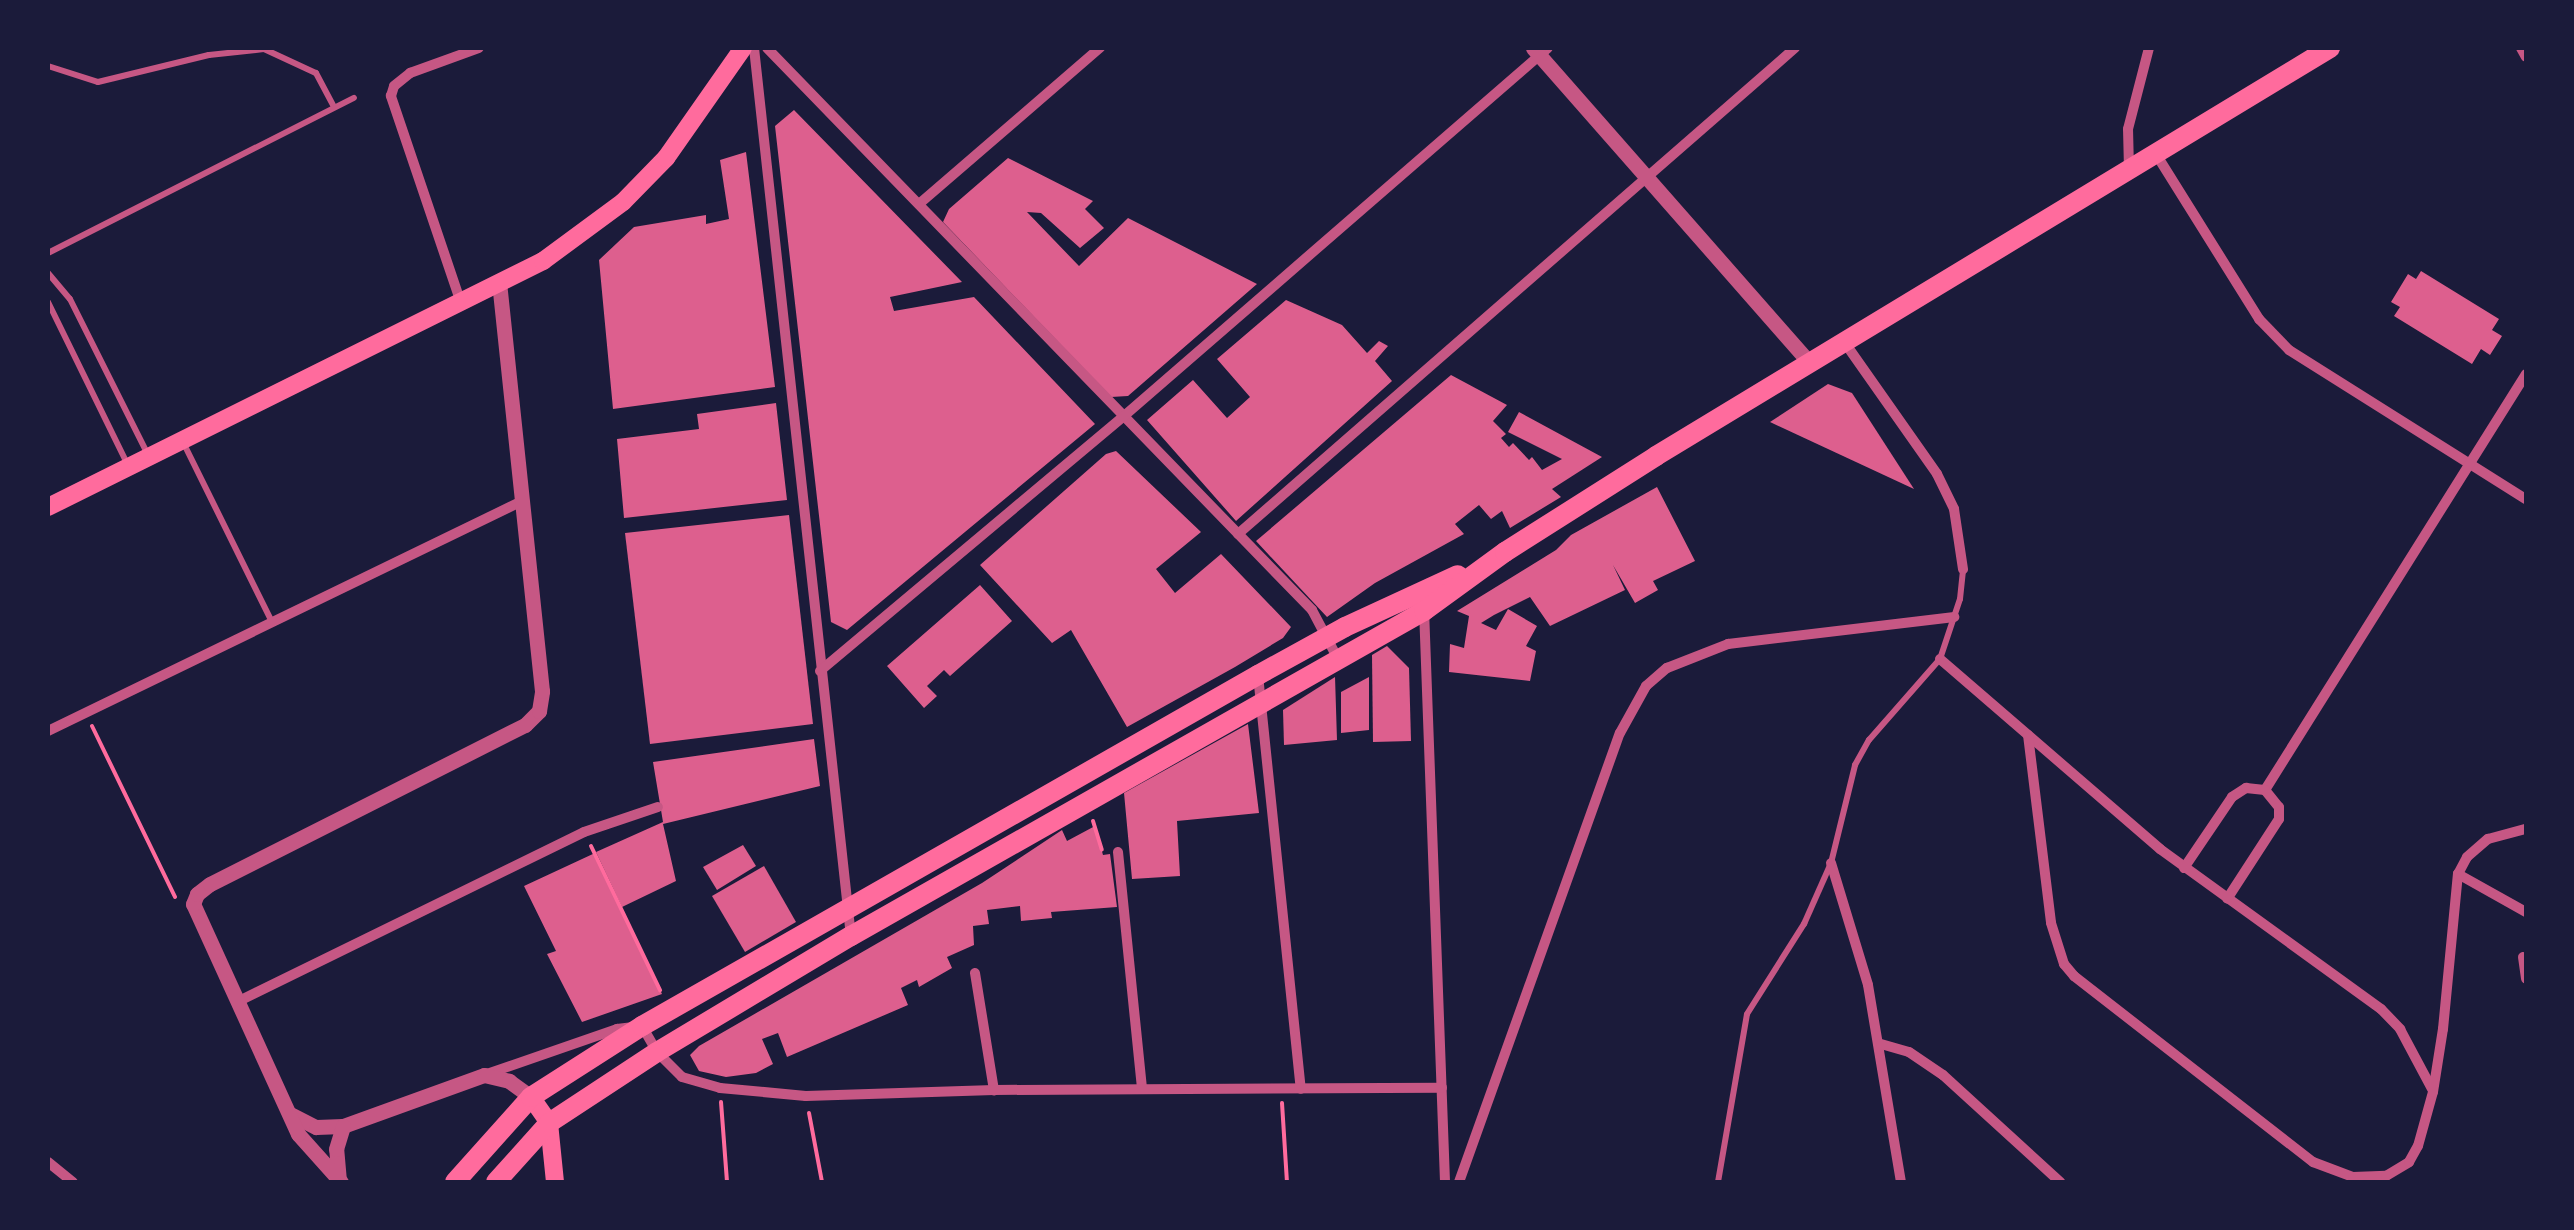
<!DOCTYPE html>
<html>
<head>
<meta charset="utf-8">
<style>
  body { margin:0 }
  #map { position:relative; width:2574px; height:1230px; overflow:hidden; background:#1b1b3a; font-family:Mulish,sans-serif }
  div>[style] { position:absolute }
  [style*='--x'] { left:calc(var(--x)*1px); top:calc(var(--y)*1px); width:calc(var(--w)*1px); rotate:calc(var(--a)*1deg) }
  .building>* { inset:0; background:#dd5f8e }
  .path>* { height:4px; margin:-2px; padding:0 2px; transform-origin:2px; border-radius:2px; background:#ff6b9d }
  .service>* { height:6px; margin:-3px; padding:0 3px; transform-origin:3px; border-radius:3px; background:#c65784 }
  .minor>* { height:10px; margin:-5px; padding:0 5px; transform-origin:5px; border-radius:5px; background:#c65784 }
  .tertiary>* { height:15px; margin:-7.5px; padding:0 7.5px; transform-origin:7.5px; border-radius:7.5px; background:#c65784 }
  .secondary>* { height:18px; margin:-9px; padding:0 9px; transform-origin:9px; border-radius:9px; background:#ff6b9d }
  .primary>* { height:20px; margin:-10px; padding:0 10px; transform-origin:10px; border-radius:10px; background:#ff6b9d }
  span { translate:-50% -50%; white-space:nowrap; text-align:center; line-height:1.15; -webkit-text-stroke:8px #1b1b3a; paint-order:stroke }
  .frame { position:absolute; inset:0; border:50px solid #1b1b3a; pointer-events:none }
</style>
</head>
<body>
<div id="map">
  <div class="building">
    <div style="clip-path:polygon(794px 110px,962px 282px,890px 297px,894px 311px,974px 297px,1095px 424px,847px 630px,831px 622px,775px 126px)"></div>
    <div style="clip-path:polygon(746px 152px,775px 387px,613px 409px,599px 260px,634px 227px,706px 215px,706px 224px,729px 219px,720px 160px)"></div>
    <div style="clip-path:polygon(1008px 158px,1093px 201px,1085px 209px,1104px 228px,1080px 248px,1041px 213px,1027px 212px,1079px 266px,1128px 218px,1257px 284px,1128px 396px,1111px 397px,943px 222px,949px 209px)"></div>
    <div style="clip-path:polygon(2421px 271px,2499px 319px,2492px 330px,2502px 336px,2490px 355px,2481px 349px,2472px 364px,2394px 316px,2400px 307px,2391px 302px,2408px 274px,2416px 279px)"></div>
    <div style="clip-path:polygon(1286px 300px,1342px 325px,1367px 353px,1379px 341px,1388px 346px,1375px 361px,1392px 381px,1236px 521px,1147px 420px,1193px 380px,1227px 418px,1250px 397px,1217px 359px)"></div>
    <div style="clip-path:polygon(1451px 375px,1507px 405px,1493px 421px,1506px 434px,1501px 438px,1509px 447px,1513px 443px,1529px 460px,1532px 457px,1542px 470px,1562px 459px,1508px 432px,1519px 412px,1602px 457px,1552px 489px,1561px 497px,1510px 528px,1502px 511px,1491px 519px,1479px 505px,1455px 524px,1464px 534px,1375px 583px,1327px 617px,1256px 541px)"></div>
    <div style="clip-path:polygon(1828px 384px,1852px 393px,1914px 489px,1770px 422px)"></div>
    <div style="clip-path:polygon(776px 403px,787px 500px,624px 518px,617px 439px,699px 429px,697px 414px)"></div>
    <div style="clip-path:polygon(1116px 451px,1201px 532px,1156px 569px,1175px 593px,1221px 554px,1291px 627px,1283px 638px,1235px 667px,1127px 727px,1071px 630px,1052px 643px,980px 565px,1106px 454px)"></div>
    <div style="clip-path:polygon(1657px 487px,1695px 561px,1653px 581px,1658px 590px,1635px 603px,1613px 565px,1625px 590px,1550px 626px,1530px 597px,1494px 615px,1481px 623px,1496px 630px,1508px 609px,1537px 626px,1526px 646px,1536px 651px,1530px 681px,1449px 672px,1450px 644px,1464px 648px,1469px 616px,1457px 611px,1556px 550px,1571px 535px)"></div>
    <div style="clip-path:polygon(789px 515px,813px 724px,650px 744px,625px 533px)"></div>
    <div style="clip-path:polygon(980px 585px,1012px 621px,950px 676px,944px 670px,927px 686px,937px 696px,924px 708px,887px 666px)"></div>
    <div style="clip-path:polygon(1387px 646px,1409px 668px,1411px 741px,1373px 742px,1372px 655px)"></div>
    <div style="clip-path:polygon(1335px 677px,1337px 740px,1284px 745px,1283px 710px)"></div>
    <div style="clip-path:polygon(1369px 677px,1369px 730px,1341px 733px,1341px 692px)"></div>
    <div style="clip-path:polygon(1248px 724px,1259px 813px,1177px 821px,1180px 876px,1132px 879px,1124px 793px)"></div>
    <div style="clip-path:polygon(814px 739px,820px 786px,663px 824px,676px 881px,622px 907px,596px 852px,663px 822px,653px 762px)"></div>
    <div style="clip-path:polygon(1095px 826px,1103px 855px,1110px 854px,1117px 907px,1051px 912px,1052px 918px,1021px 921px,1020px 906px,987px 910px,989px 924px,973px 926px,974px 945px,947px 957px,952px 968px,919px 987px,917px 980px,901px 988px,908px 1005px,787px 1057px,778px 1033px,762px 1039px,773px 1064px,756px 1073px,726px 1077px,699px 1071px,690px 1055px,699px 1046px,982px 883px,1062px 830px,1067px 841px)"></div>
    <div style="clip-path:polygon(743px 845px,756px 866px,717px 890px,703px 867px)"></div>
    <div style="clip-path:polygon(595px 853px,662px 994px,582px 1022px,547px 954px,556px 951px,524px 886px)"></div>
    <div style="clip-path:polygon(764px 866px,796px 922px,745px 952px,712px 896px)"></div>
  </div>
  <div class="path">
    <div style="--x:92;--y:726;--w:190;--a:64.1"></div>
    <div style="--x:1093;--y:821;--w:30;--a:73"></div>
    <div style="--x:591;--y:846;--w:160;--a:64.4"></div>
    <div style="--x:721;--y:1102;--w:80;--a:85.7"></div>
    <div style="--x:1282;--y:1103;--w:79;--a:86.4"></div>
    <div style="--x:809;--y:1113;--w:70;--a:79.3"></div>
  </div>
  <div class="service">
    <div style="--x:48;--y:66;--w:52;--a:17.7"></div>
    <div style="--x:98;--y:82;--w:114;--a:-13.7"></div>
    <div style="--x:209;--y:55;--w:55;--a:-6.2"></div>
    <div style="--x:264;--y:49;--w:57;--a:24.8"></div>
    <div style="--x:316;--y:73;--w:38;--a:62"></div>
    <div style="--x:48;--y:253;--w:343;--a:-26.9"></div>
    <div style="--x:48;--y:273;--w:34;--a:50"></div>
    <div style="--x:70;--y:299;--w:174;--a:63.4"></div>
    <div style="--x:48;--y:302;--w:184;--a:63.9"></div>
    <div style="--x:183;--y:442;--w:201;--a:63.7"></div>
    <div style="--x:1718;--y:1182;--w:170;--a:-80.2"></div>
    <div style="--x:1747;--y:1014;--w:107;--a:-57.7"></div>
    <div style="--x:1804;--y:924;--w:67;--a:-66.1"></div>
    <div style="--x:1831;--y:863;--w:101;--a:-76.2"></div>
    <div style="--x:1855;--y:765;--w:29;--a:-61"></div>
    <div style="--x:1869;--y:740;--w:108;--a:-48.8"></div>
    <div style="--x:1940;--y:659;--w:63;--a:-71.6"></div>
    <div style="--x:1960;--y:599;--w:30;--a:-84"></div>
  </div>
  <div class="minor">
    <div style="--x:754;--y:48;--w:893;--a:83.77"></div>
    <div style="--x:767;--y:48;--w:783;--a:45.88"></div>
    <div style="--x:1312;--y:610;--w:55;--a:62"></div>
    <div style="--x:2521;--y:48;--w:10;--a:61"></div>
    <div style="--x:2156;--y:154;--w:195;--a:58"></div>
    <div style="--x:2259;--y:319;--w:43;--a:45.9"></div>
    <div style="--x:2289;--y:350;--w:280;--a:32.2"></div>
    <div style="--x:2129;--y:169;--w:40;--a:-91.4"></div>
    <div style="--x:2128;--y:129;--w:84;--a:-75.5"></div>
    <div style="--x:919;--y:204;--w:239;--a:-40.8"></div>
    <div style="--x:461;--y:303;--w:219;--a:-108.7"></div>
    <div style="--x:391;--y:96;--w:10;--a:-73"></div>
    <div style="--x:394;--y:86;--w:21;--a:-39"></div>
    <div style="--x:410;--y:73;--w:73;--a:-19.9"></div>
    <div style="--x:1845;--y:343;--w:160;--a:54.9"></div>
    <div style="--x:1937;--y:474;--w:39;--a:64"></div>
    <div style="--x:1954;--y:509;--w:61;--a:81.5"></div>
    <div style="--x:1238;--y:534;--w:739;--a:-41.11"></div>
    <div style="--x:1424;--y:609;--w:573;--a:87.9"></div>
    <div style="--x:1940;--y:659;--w:291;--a:40.8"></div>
    <div style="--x:2160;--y:849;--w:273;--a:35.9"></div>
    <div style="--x:2381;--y:1009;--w:28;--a:46"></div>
    <div style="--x:2400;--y:1029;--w:68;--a:61.9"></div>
    <div style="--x:820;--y:671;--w:397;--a:-40"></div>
    <div style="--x:1124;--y:416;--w:561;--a:-40.96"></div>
    <div style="--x:1258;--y:675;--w:416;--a:84.1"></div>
    <div style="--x:48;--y:731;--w:527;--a:-25.88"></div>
    <div style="--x:2028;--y:735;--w:189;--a:83"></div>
    <div style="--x:2051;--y:923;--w:43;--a:72.4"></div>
    <div style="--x:2064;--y:964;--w:16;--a:50"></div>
    <div style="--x:2074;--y:976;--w:303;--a:37.9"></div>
    <div style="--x:2313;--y:1162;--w:43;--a:20.6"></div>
    <div style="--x:2353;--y:1177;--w:33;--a:-2"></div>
    <div style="--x:2386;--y:1176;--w:27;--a:-31"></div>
    <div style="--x:2409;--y:1162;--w:18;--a:-61"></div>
    <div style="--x:2418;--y:1146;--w:56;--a:-74.5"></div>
    <div style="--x:2433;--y:1092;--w:64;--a:-81"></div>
    <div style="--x:2443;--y:1029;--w:156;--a:-84.5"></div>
    <div style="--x:2458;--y:874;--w:19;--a:-62"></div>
    <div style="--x:2467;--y:857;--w:28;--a:-41"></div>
    <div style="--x:2488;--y:839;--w:39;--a:-15"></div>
    <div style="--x:2265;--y:790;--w:491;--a:-57.9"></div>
    <div style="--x:1118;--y:852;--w:237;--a:84.2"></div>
    <div style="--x:1831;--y:863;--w:127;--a:73.1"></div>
    <div style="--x:1868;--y:985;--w:200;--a:80.5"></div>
    <div style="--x:2184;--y:868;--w:86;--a:-55.9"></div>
    <div style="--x:2232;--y:797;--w:17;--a:-33"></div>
    <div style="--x:2246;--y:788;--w:19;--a:6"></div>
    <div style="--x:2265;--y:790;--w:22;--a:51"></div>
    <div style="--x:2279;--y:807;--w:12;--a:90"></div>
    <div style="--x:2279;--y:819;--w:95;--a:123"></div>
    <div style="--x:2458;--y:874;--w:78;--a:29.2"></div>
    <div style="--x:2523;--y:957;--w:22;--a:82"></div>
    <div style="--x:975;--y:973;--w:119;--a:80.8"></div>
    <div style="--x:237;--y:1002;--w:386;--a:-26.1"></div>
    <div style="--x:584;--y:832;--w:78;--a:-18.7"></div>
    <div style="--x:1881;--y:1044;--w:29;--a:16"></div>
    <div style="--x:1909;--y:1052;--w:41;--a:34.1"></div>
    <div style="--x:1943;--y:1075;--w:159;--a:42.4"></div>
    <div style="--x:484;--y:1075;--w:141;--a:-19.1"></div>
    <div style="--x:617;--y:1029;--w:25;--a:-7"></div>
    <div style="--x:642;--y:1026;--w:30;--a:60"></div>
    <div style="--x:657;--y:1052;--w:35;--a:45"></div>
    <div style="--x:682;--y:1077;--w:40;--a:16"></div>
    <div style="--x:720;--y:1088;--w:86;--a:5.3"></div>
    <div style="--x:806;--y:1096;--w:188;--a:-1.8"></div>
    <div style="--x:994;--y:1090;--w:448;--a:-0.3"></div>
    <div style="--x:48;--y:1162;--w:32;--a:39"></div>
    <div style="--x:1459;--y:1182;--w:477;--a:-70.3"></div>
    <div style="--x:1620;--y:733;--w:54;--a:-61"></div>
    <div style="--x:1646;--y:686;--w:28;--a:-41"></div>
    <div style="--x:1667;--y:668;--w:66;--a:-21.5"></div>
    <div style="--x:1728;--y:644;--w:228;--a:-6.8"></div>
  </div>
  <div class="tertiary">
    <div style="--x:1533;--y:48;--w:418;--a:48.7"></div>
    <div style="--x:290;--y:1114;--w:29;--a:27"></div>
    <div style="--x:316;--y:1127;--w:27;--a:-2"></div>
    <div style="--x:343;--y:1126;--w:150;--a:-19.9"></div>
    <div style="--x:484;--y:1075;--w:26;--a:13"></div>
    <div style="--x:509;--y:1081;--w:27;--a:36"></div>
    <div style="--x:339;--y:1181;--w:32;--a:-95"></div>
    <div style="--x:336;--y:1149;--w:24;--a:-73"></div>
    <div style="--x:341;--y:1182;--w:64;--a:-131.9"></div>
    <div style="--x:298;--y:1134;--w:253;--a:-114.5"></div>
    <div style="--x:193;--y:904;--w:11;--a:-68"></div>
    <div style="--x:197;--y:894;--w:16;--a:-38"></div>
    <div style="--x:210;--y:884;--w:353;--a:-26.8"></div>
    <div style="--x:525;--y:725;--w:20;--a:-45"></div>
    <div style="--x:539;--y:711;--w:20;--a:-81"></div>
    <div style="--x:542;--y:691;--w:408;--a:-96"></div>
  </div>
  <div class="secondary">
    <div style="--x:48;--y:507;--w:553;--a:-26.43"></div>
    <div style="--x:543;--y:261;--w:99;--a:-36.4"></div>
    <div style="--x:623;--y:202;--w:62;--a:-45.7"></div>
    <div style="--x:666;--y:158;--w:134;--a:-55"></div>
    <div style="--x:531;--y:1097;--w:32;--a:55"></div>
    <div style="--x:549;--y:1123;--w:59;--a:84.2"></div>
  </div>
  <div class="primary">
    <div style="--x:455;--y:1182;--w:114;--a:-48.2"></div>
    <div style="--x:531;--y:1097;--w:132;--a:-32.6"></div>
    <div style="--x:642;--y:1026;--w:709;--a:-29.67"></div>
    <div style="--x:1258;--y:675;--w:99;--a:-28.9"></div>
    <div style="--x:1345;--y:627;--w:124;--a:-24.7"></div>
    <div style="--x:496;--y:1182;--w:79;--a:-48.1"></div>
    <div style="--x:549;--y:1123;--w:129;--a:-33.3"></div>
    <div style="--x:657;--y:1052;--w:226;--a:-30.9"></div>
    <div style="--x:851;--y:936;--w:659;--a:-29.56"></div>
    <div style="--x:1424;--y:611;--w:100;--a:-36.1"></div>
    <div style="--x:1505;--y:552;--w:179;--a:-32.4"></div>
    <div style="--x:1656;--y:456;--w:788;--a:-31.19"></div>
  </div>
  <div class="frame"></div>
</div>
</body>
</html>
